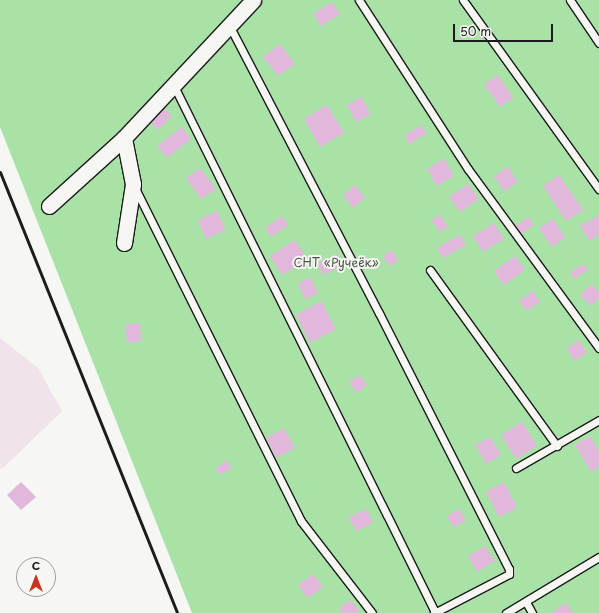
<!DOCTYPE html>
<html>
<head>
<meta charset="utf-8">
<style>
  body { margin:0 }
  #map { position:relative; width:599px; height:613px; overflow:hidden; background:#f6f6f2; font-family:"Playpen Sans",sans-serif }
  div>[style] { position:absolute }
  [style*='--x'] { left:calc(var(--x)*1px); top:calc(var(--y)*1px); width:calc(var(--w)*1px); rotate:calc(var(--a)*1deg) }
  .built>* { inset:0; background:#f0e3eb }
  .green>* { inset:0; background:#a9e2a7 }
  .building>* { inset:0; background:#e2b7dc }
  .roads { filter:drop-shadow(1px 0 #1c1c1c) drop-shadow(-1px 0 #1c1c1c) drop-shadow(0 1px #1c1c1c) drop-shadow(0 -1px #1c1c1c) }
  .lane>* { height:7px; margin:-3.5px; padding:0 3.5px; transform-origin:3.5px; border-radius:3.5px; background:#f6f6f2 }
  .street>* { height:15px; margin:-7.5px; padding:0 7.5px; transform-origin:7.5px; border-radius:7.5px; background:#f6f6f2 }
  .rail>* { height:3px; margin:-1.5px; padding:0 1.5px; transform-origin:1.5px; border-radius:1.5px; background:#1c1c1c }
  span { translate:-50% -50%; white-space:nowrap; text-align:center; line-height:1.15; -webkit-text-stroke:4px #f6f6f2; paint-order:stroke }
  .park-label { font-size:12px; color:#465746 }
  .north { position:absolute; left:16px; top:557px; width:40px; height:40px; box-sizing:border-box; background:#f6f6f2; border:1px solid #9f9f9c; border-radius:50%; rotate:0deg; font-size:11px; font-weight:700; line-height:16px; text-align:center; color:#1c1c1c }
  .north::after { content:''; display:block; margin:auto; width:14px; height:18px; background:#c8321e; clip-path:polygon(50% 0,100% 100%,50% 72%,0 100%) }
  .scale { position:absolute; left:453px; top:24px; width:100px; height:18px; box-sizing:border-box; border:2px solid #1c1c1c; border-top:0; padding-left:5px; font-size:12px; line-height:14px; white-space:nowrap; color:#1c1c1c; -webkit-text-stroke:3px #f6f6f2; paint-order:stroke }
</style>
</head>
<body>
<div id="map">
  <div class="built">
    <div style="clip-path:polygon(0 338px,38px 368px,62px 411px,3px 468px,0 469px)"></div>
  </div>
  <div class="green">
    <div style="clip-path:polygon(0 0,599px 0,599px 613px,192px 613px,0 127px)"></div>
  </div>
  <div class="building">
    <div style="clip-path:polygon(332px 2px,340px 14px,321px 26px,313px 14px)"></div>
    <div style="clip-path:polygon(280px 44px,295px 64px,278px 76px,263px 57px)"></div>
    <div style="clip-path:polygon(498px 75px,513px 98px,500px 107px,484px 84px)"></div>
    <div style="clip-path:polygon(361px 97px,371px 114px,356px 122px,347px 105px)"></div>
    <div style="clip-path:polygon(327px 105px,344px 133px,320px 147px,304px 119px)"></div>
    <div style="clip-path:polygon(162px 107px,172px 116px,158px 130px,149px 121px)"></div>
    <div style="clip-path:polygon(421px 125px,427px 133px,410px 144px,404px 136px)"></div>
    <div style="clip-path:polygon(182px 127px,191px 139px,167px 158px,157px 146px)"></div>
    <div style="clip-path:polygon(444px 159px,454px 176px,437px 186px,427px 169px)"></div>
    <div style="clip-path:polygon(508px 167px,518px 182px,504px 191px,494px 176px)"></div>
    <div style="clip-path:polygon(200px 168px,216px 189px,201px 199px,186px 178px)"></div>
    <div style="clip-path:polygon(559px 175px,583px 210px,566px 221px,543px 186px)"></div>
    <div style="clip-path:polygon(468px 184px,479px 199px,460px 212px,449px 197px)"></div>
    <div style="clip-path:polygon(355px 185px,365px 198px,353px 208px,343px 195px)"></div>
    <div style="clip-path:polygon(217px 211px,226px 230px,206px 239px,198px 220px)"></div>
    <div style="clip-path:polygon(440px 215px,448px 227px,440px 232px,431px 220px)"></div>
    <div style="clip-path:polygon(599px 215px,599px 235px,589px 241px,580px 226px)"></div>
    <div style="clip-path:polygon(282px 216px,288px 225px,271px 237px,265px 228px)"></div>
    <div style="clip-path:polygon(528px 217px,534px 225px,520px 235px,514px 227px)"></div>
    <div style="clip-path:polygon(553px 219px,565px 237px,552px 247px,539px 228px)"></div>
    <div style="clip-path:polygon(494px 223px,504px 239px,483px 252px,473px 236px)"></div>
    <div style="clip-path:polygon(460px 235px,466px 245px,443px 258px,437px 248px)"></div>
    <div style="clip-path:polygon(295px 240px,307px 259px,282px 275px,270px 256px)"></div>
    <div style="clip-path:polygon(392px 250px,398px 261px,389px 266px,383px 256px)"></div>
    <div style="clip-path:polygon(337px 254px,343px 266px,323px 275px,317px 263px)"></div>
    <div style="clip-path:polygon(515px 256px,525px 270px,504px 285px,494px 271px)"></div>
    <div style="clip-path:polygon(584px 264px,588px 270px,574px 279px,570px 272px)"></div>
    <div style="clip-path:polygon(310px 277px,318px 293px,305px 299px,298px 284px)"></div>
    <div style="clip-path:polygon(591px 284px,599px 292px,599px 298px,591px 306px,580px 295px)"></div>
    <div style="clip-path:polygon(533px 291px,540px 302px,527px 311px,519px 301px)"></div>
    <div style="clip-path:polygon(321px 301px,336px 329px,310px 343px,296px 315px)"></div>
    <div style="clip-path:polygon(140px 323px,141px 341px,127px 343px,125px 325px)"></div>
    <div style="clip-path:polygon(579px 340px,587px 353px,574px 361px,567px 348px)"></div>
    <div style="clip-path:polygon(359px 375px,367px 385px,357px 393px,349px 383px)"></div>
    <div style="clip-path:polygon(522px 422px,537px 446px,516px 459px,501px 435px)"></div>
    <div style="clip-path:polygon(284px 428px,295px 448px,276px 458px,266px 438px)"></div>
    <div style="clip-path:polygon(590px 436px,599px 452px,599px 467px,591px 472px,575px 445px)"></div>
    <div style="clip-path:polygon(490px 437px,501px 455px,486px 464px,475px 445px)"></div>
    <div style="clip-path:polygon(227px 460px,232px 468px,220px 475px,216px 468px)"></div>
    <div style="clip-path:polygon(21px 482px,36px 497px,21px 510px,7px 495px)"></div>
    <div style="clip-path:polygon(504px 482px,517px 508px,499px 517px,486px 492px)"></div>
    <div style="clip-path:polygon(367px 509px,373px 523px,356px 531px,349px 517px)"></div>
    <div style="clip-path:polygon(459px 509px,466px 521px,453px 527px,447px 516px)"></div>
    <div style="clip-path:polygon(485px 546px,495px 561px,477px 572px,468px 556px)"></div>
    <div style="clip-path:polygon(313px 574px,323px 587px,308px 598px,298px 585px)"></div>
    <div style="clip-path:polygon(351px 600px,359px 611px,356px 613px,343px 613px,339px 608px)"></div>
    <div style="clip-path:polygon(566px 603px,573px 613px,551px 613px)"></div>
  </div>
  <div class="roads">
    <div class="lane">
      <div style="--x:359;--y:0;--w:201;--a:57.2"></div>
      <div style="--x:468;--y:169;--w:222;--a:53.8"></div>
      <div style="--x:463;--y:0;--w:233;--a:54.3"></div>
      <div style="--x:570;--y:0;--w:52;--a:56"></div>
      <div style="--x:229;--y:25;--w:325;--a:62.5"></div>
      <div style="--x:379;--y:313;--w:287;--a:63.1"></div>
      <div style="--x:509;--y:569;--w:5;--a:90"></div>
      <div style="--x:509;--y:574;--w:85;--a:152.5"></div>
      <div style="--x:174;--y:86;--w:587;--a:63.61"></div>
      <div style="--x:135;--y:188;--w:372;--a:63.5"></div>
      <div style="--x:301;--y:521;--w:116;--a:52.3"></div>
      <div style="--x:430;--y:270;--w:217;--a:54.2"></div>
      <div style="--x:516;--y:468;--w:96;--a:-30"></div>
      <div style="--x:526;--y:602;--w:13;--a:61"></div>
      <div style="--x:506;--y:613;--w:109;--a:-31.1"></div>
    </div>
    <div class="street">
      <div style="--x:49;--y:206;--w:101;--a:-42.2"></div>
      <div style="--x:124;--y:243;--w:60;--a:-81.3"></div>
      <div style="--x:133;--y:184;--w:47;--a:-101.1"></div>
      <div style="--x:124;--y:138;--w:189;--a:-46.9"></div>
    </div>
  </div>
  <div class="rail">
    <div style="--x:0;--y:172;--w:475;--a:68.1"></div>
  </div>
  <div class="park-label">
    <span style="left:336px;top:263px">СНТ «Ручеёк»</span>
  </div>
  <div class="north">С</div>
  <div class="scale">50 m</div>
</div>
</body>
</html>
